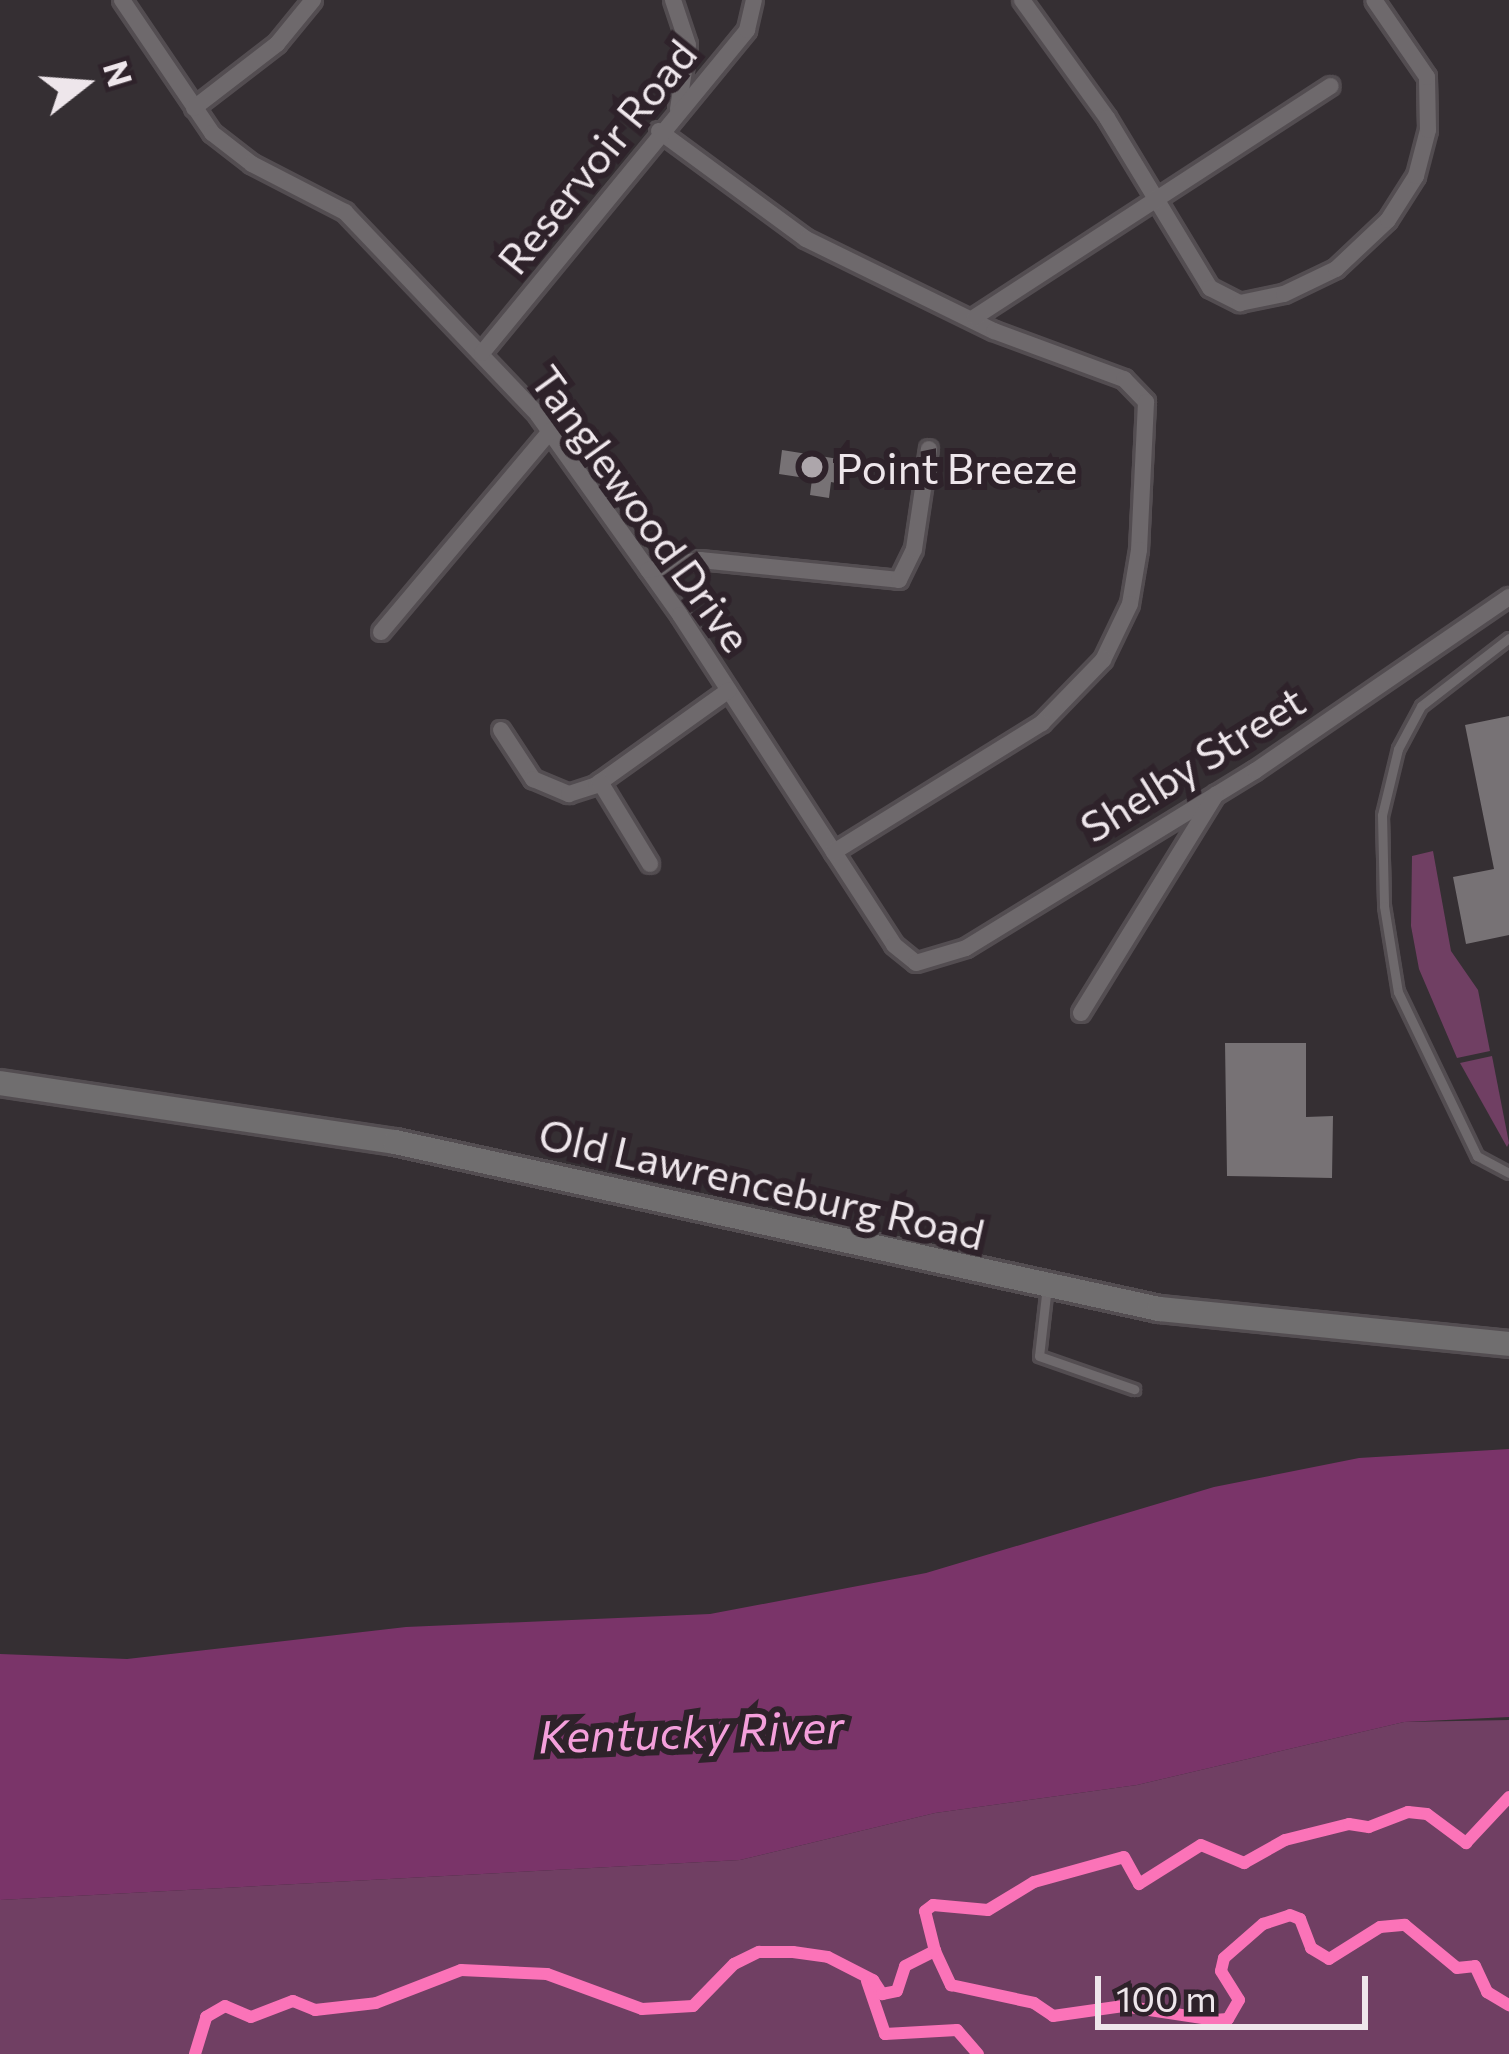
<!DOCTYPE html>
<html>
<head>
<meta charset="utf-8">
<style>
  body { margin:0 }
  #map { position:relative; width:1509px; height:2054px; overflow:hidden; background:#352f33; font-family:Commissioner,sans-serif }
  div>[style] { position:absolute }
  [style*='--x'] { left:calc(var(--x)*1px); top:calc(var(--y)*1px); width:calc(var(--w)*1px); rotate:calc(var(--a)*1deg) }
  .green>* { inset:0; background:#703f63 }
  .water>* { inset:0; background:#7a3469 }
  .building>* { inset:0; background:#777275 }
  .roads { filter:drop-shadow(3px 0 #534d51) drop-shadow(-3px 0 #534d51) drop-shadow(0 3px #534d51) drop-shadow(0 -3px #534d51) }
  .lane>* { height:9px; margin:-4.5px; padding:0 4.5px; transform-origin:4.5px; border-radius:4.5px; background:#6e696c }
  .street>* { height:16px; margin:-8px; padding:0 8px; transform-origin:8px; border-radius:8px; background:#6e696c }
  .secondary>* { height:24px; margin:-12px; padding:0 12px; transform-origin:12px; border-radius:12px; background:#706e6f }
  .cycleway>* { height:12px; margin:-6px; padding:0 6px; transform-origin:6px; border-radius:6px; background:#fb73b8 }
  .dots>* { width:33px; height:33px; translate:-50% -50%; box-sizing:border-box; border:6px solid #2e222a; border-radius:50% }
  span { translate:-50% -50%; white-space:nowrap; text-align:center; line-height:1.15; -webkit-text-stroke:12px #2e222a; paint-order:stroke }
  .street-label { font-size:42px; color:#eee6eb }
  .poi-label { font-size:42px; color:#eee6eb }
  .left { translate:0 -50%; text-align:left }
  .water-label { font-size:45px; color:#f49fdb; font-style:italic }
  .north { position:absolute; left:24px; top:24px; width:120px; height:120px; -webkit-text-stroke:9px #2e222a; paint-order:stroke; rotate:73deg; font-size:33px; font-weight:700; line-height:48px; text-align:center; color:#eee6eb }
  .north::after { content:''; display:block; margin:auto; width:42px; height:54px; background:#eee6eb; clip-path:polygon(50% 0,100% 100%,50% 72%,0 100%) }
  .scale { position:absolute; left:1095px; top:1976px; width:273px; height:54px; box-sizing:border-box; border:6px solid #eee6eb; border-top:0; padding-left:15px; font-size:36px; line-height:42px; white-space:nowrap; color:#eee6eb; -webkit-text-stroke:9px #2e222a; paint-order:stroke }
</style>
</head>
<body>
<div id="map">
  <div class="green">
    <div style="clip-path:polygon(1433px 851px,1451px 951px,1478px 990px,1490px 1051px,1457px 1058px,1419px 969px,1411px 926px,1412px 856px)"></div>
    <div style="clip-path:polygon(1492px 1056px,1509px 1143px,1507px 1147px,1460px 1063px)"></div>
    <div style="clip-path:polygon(1509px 1720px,1509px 2054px,0 2054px,0 1900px,740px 1860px,935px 1813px,1137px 1785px,1404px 1722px)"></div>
  </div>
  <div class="water">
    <div style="clip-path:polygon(1509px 1449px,1509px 1717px,1404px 1722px,1137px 1785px,935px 1813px,740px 1860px,0 1900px,0 1654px,127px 1659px,406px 1627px,710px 1614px,926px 1573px,1214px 1487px,1359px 1458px)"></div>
  </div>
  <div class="building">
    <div style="clip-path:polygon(782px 450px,845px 460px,841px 484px,831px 482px,829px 498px,810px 495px,812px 479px,779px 474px)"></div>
    <div style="clip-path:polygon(1509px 716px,1509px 935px,1466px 944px,1453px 877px,1494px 869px,1465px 725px)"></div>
    <div style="clip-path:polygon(1225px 1043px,1306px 1043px,1306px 1117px,1333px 1116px,1332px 1178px,1227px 1176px)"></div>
  </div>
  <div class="roads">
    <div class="lane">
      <div style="--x:1509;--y:638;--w:111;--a:142.3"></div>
      <div style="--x:1421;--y:706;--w:49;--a:118.1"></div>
      <div style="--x:1398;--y:749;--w:68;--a:103.6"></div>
      <div style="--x:1382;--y:815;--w:91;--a:88.7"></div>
      <div style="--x:1384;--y:906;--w:87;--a:80.8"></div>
      <div style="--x:1398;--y:992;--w:182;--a:64.3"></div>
      <div style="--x:1477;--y:1156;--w:36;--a:28"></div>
      <div style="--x:1047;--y:1286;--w:70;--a:96.5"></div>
      <div style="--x:1039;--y:1356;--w:101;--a:19.2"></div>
    </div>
    <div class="street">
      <div style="--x:122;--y:0;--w:161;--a:55.9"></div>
      <div style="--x:212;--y:133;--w:51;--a:37.8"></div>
      <div style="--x:252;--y:164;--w:105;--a:27.3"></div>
      <div style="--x:345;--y:212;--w:280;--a:46.4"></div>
      <div style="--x:538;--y:415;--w:245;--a:54.6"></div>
      <div style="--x:680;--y:615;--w:393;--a:57"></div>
      <div style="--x:894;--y:945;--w:28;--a:39"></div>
      <div style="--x:916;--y:963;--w:52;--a:-16.7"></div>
      <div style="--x:966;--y:948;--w:339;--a:-31.5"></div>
      <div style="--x:1255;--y:771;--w:308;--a:-34.4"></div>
      <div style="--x:673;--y:0;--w:47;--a:71.6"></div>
      <div style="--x:688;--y:45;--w:65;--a:98.9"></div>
      <div style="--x:1022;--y:0;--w:145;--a:54.2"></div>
      <div style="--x:1107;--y:118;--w:199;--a:58.8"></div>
      <div style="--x:1210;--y:288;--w:34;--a:27"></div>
      <div style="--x:1240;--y:303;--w:45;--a:-11.6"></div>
      <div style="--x:1284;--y:294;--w:58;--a:-25.7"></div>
      <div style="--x:1336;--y:269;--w:71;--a:-43.3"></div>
      <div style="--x:1388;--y:220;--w:52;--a:-57.5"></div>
      <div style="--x:1416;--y:176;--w:48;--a:-75.4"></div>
      <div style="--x:1428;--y:130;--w:53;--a:-91.1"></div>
      <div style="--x:1427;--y:77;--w:93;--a:-124.5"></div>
      <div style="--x:194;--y:108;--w:105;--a:-37.6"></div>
      <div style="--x:277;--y:44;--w:57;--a:-50.7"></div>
      <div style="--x:659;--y:131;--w:182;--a:36.3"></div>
      <div style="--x:806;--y:239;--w:209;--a:26.1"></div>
      <div style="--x:994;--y:331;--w:139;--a:20.3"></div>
      <div style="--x:1124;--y:379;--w:32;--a:46"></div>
      <div style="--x:1146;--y:402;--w:148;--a:92.7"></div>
      <div style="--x:1139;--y:550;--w:55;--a:99.5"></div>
      <div style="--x:1130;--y:604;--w:62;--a:115.7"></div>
      <div style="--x:1103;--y:660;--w:88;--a:134.1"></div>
      <div style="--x:1042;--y:723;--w:245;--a:148.2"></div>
      <div style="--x:975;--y:317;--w:424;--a:-33"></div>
      <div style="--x:482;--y:353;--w:418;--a:-50.6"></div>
      <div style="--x:747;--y:30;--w:31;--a:-77"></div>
      <div style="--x:648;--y:570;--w:53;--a:-10.9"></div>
      <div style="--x:700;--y:560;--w:200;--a:5.7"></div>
      <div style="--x:899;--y:580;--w:34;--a:-64"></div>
      <div style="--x:914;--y:549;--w:101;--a:-81.5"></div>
      <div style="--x:381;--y:632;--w:263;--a:-49.9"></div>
      <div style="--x:501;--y:730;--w:59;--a:56.9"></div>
      <div style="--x:533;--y:779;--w:39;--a:23"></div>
      <div style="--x:569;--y:794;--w:28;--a:-18"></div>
      <div style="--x:596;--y:785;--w:163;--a:-35.5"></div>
      <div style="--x:600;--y:782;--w:96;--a:58.6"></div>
      <div style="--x:1081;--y:1013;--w:257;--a:-58.3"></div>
    </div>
    <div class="secondary">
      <div style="--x:0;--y:1083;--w:399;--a:8.5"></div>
      <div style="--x:395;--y:1142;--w:782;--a:12.33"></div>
      <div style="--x:1159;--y:1309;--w:352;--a:5.7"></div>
    </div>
  </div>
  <div class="cycleway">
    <div style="--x:935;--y:1951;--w:38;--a:65"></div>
    <div style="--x:951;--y:1985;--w:85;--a:12.2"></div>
    <div style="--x:1034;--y:2003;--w:23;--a:34"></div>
    <div style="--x:1053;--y:2016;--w:71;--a:-8.1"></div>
    <div style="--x:1123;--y:2006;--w:92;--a:8.7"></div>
    <div style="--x:1214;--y:2020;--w:14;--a:-4"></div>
    <div style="--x:1228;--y:2019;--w:22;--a:-60"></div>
    <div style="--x:1239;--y:2000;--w:34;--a:-122"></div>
    <div style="--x:1221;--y:1971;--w:13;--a:-77"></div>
    <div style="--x:1224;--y:1958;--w:52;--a:-41.1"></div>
    <div style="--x:1263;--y:1924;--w:28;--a:-18"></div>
    <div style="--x:1290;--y:1915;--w:11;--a:22"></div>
    <div style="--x:1300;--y:1919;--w:31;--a:69"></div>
    <div style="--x:1311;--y:1948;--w:21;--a:31"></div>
    <div style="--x:1329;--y:1959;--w:60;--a:-32.1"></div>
    <div style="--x:1380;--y:1927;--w:25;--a:-5"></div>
    <div style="--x:1405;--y:1925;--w:67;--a:39.6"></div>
    <div style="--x:1457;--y:1968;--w:18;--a:-6"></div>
    <div style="--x:1475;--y:1966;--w:29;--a:65"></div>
    <div style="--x:1487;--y:1992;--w:26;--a:31"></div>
    <div style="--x:867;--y:1981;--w:56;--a:71.2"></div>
    <div style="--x:885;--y:2034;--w:72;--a:-3.2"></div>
    <div style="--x:957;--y:2030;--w:32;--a:49"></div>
    <div style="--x:195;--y:2054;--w:39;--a:-73"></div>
    <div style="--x:206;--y:2017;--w:22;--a:-30"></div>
    <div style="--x:225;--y:2006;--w:28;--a:23"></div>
    <div style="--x:251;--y:2017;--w:45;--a:-20.9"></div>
    <div style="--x:293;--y:2001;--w:24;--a:22"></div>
    <div style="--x:315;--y:2010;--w:61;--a:-6.5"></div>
    <div style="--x:376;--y:2003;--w:91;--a:-21.2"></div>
    <div style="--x:461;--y:1970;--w:86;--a:2.7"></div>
    <div style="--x:547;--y:1974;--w:101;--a:20.2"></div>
    <div style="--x:642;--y:2009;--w:51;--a:-3.4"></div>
    <div style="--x:693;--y:2006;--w:59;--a:-45.7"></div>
    <div style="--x:734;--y:1964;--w:28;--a:-26"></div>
    <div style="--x:759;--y:1952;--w:34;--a:0"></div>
    <div style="--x:793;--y:1952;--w:35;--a:8"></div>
    <div style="--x:828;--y:1957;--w:51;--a:27.1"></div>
    <div style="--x:873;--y:1980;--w:17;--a:57"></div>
    <div style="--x:882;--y:1994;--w:15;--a:-11"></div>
    <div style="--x:897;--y:1991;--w:26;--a:-72"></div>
    <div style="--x:905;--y:1966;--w:34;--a:-27"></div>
    <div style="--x:935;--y:1951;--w:41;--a:-104"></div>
    <div style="--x:925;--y:1911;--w:10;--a:-37"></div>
    <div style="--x:933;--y:1905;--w:55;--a:5.2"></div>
    <div style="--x:988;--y:1910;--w:54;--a:-31.3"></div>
    <div style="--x:1034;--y:1882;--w:93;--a:-15.5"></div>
    <div style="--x:1124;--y:1857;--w:31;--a:61"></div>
    <div style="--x:1139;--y:1884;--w:73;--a:-32.2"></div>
    <div style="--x:1201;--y:1845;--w:47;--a:22.7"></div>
    <div style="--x:1244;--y:1863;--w:47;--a:-29.3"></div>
    <div style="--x:1285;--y:1840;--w:66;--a:-14"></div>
    <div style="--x:1349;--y:1824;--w:20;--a:9"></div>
    <div style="--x:1369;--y:1827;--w:42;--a:-21"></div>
    <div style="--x:1408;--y:1812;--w:19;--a:6"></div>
    <div style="--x:1427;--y:1814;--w:49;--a:36.6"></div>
    <div style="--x:1466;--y:1843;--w:63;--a:-46.9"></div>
  </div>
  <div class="dots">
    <div style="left:812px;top:467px;background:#ada6ab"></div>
  </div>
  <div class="street-label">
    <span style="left:596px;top:156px;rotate:-51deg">Reservoir Road</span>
    <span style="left:642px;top:508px;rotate:54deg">Tanglewood Drive</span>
    <span style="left:1192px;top:763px;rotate:-32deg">Shelby Street</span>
    <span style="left:762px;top:1183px;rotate:13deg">Old Lawrenceburg Road</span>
  </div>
  <div class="poi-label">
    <span class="left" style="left:836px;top:467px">Point Breeze</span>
  </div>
  <div class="water-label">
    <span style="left:691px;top:1730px;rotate:-2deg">Kentucky River</span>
  </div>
  <div class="north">N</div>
  <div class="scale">100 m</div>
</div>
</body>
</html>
